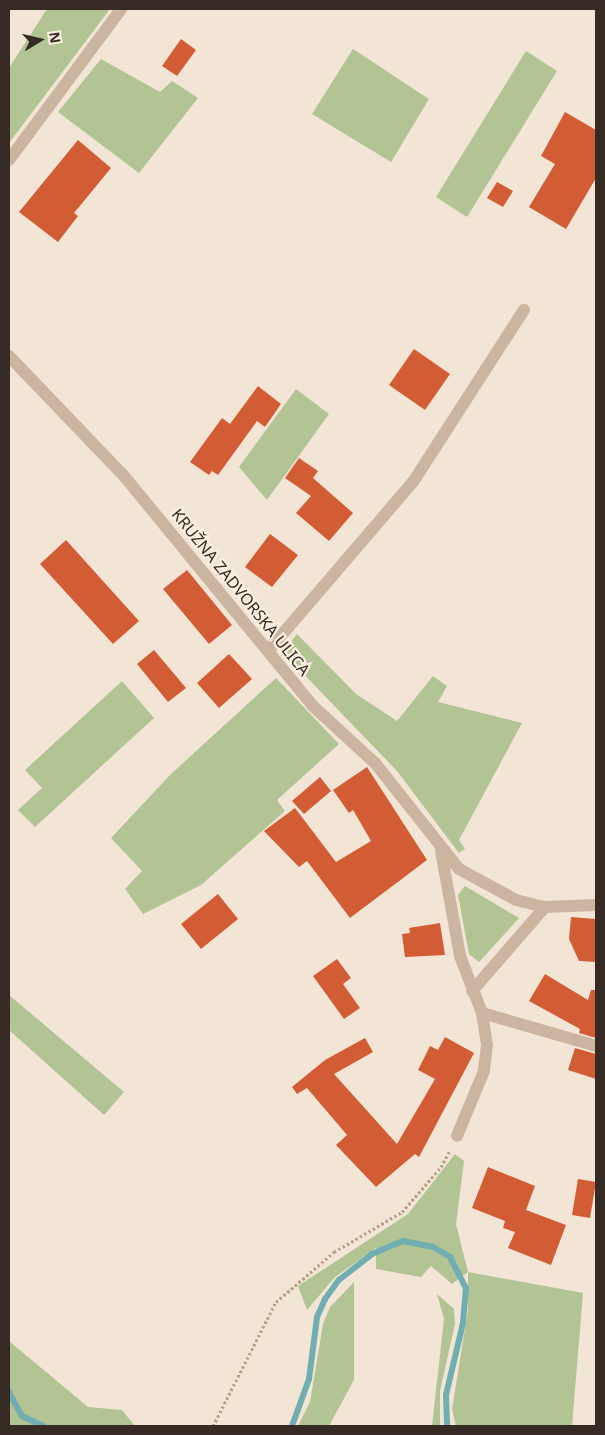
<!DOCTYPE html>
<html>
<head>
<meta charset="utf-8">
<style>
  body { margin:0 }
  #map { position:relative; width:605px; height:1435px; overflow:hidden; background:#f3e5d5; font-family:"Noto Sans",sans-serif }
  div>[style] { position:absolute }
  [style*='--x'] { left:calc(var(--x)*1px); top:calc(var(--y)*1px); width:calc(var(--w)*1px); rotate:calc(var(--a)*1deg) }
  .green>* { inset:0; background:#b2c394 }
  .stream>* { height:6px; margin:-3px; padding:0 3px; transform-origin:3px; border-radius:3px; background:#71aeb2 }
  .building>* { inset:0; background:#d25d34 }
  .path>* { height:3px; margin-top:-1.5px; transform-origin:0; background:repeating-linear-gradient(90deg,#b79f8a 0 2.5px,transparent 0 5px) }
  .street>* { height:12px; margin:-6px; padding:0 6px; transform-origin:6px; border-radius:6px; background:#ccb5a0 }
  span { translate:-50% -50%; white-space:nowrap; text-align:center; line-height:1.15; -webkit-text-stroke:4.5px #fbefe1; paint-order:stroke }
  .street-label { font-size:16px; color:#352a24 }
  .frame { position:absolute; inset:0; border:10px solid #352a24; pointer-events:none }
  .north { position:absolute; left:15px; top:15px; width:50px; height:50px; -webkit-text-stroke:4px #fbefe1; paint-order:stroke; rotate:81deg; font-size:14px; font-weight:700; line-height:20px; text-align:center; color:#352a24 }
  .north::after { content:''; display:block; margin:auto; width:18px; height:22px; background:#352a24; clip-path:polygon(50% 0,100% 100%,50% 72%,0 100%) }
</style>
</head>
<body>
<div id="map">
  <div class="green">
    <div style="clip-path:polygon(47px 9px,110px 9px,9px 143px,9px 68px)"></div>
    <div style="clip-path:polygon(353px 49px,429px 99px,391px 162px,312px 114px)"></div>
    <div style="clip-path:polygon(526px 51px,557px 71px,467px 217px,436px 197px)"></div>
    <div style="clip-path:polygon(101px 59px,160px 92px,172px 81px,198px 98px,139px 173px,58px 112px)"></div>
    <div style="clip-path:polygon(296px 389px,329px 414px,267px 500px,239px 467px)"></div>
    <div style="clip-path:polygon(297px 634px,356px 694px,397px 721px,433px 676px,447px 686px,438px 702px,522px 723px,459px 840px,465px 849px,459px 853px,397px 771px,293px 663px,284px 651px)"></div>
    <div style="clip-path:polygon(276px 678px,339px 744px,277px 800px,285px 811px,201px 885px,143px 914px,125px 889px,142px 871px,111px 838px,171px 774px)"></div>
    <div style="clip-path:polygon(122px 681px,154px 718px,35px 827px,18px 810px,42px 788px,25px 770px)"></div>
    <div style="clip-path:polygon(465px 886px,519px 918px,479px 962px,469px 954px,458px 895px)"></div>
    <div style="clip-path:polygon(9px 995px,124px 1092px,104px 1115px,9px 1030px)"></div>
    <div style="clip-path:polygon(455px 1154px,464px 1161px,456px 1224px,468px 1272px,583px 1293px,572px 1426px,456px 1426px,452px 1409px,468px 1310px,468px 1272px,452px 1284px,431px 1266px,421px 1277px,376px 1269px,376px 1248px,335px 1277px,307px 1310px,298px 1286px,408px 1214px)"></div>
    <div style="clip-path:polygon(354px 1282px,354px 1380px,329px 1426px,298px 1426px,310px 1402px,323px 1324px,330px 1307px)"></div>
    <div style="clip-path:polygon(437px 1294px,454px 1309px,455px 1324px,440px 1391px,440px 1426px,432px 1426px,444px 1319px)"></div>
    <div style="clip-path:polygon(9px 1341px,88px 1407px,122px 1410px,135px 1426px,9px 1426px)"></div>
  </div>
  <div class="stream">
    <div style="--x:9;--y:1392;--w:27;--a:62"></div>
    <div style="--x:22;--y:1416;--w:23;--a:25"></div>
    <div style="--x:292;--y:1426;--w:50;--a:-70.1"></div>
    <div style="--x:309;--y:1379;--w:63;--a:-82.6"></div>
    <div style="--x:317;--y:1317;--w:20;--a:-66"></div>
    <div style="--x:325;--y:1299;--w:24;--a:-54"></div>
    <div style="--x:339;--y:1280;--w:42;--a:-38.2"></div>
    <div style="--x:372;--y:1254;--w:34;--a:-23"></div>
    <div style="--x:403;--y:1241;--w:31;--a:11"></div>
    <div style="--x:433;--y:1247;--w:20;--a:30"></div>
    <div style="--x:450;--y:1257;--w:35;--a:63"></div>
    <div style="--x:466;--y:1288;--w:35;--a:95"></div>
    <div style="--x:463;--y:1323;--w:74;--a:103.3"></div>
    <div style="--x:446;--y:1395;--w:31;--a:88"></div>
  </div>
  <div class="building">
    <div style="clip-path:polygon(181px 39px,196px 50px,177px 76px,162px 66px)"></div>
    <div style="clip-path:polygon(565px 112px,596px 130px,596px 178px,566px 229px,529px 207px,555px 164px,541px 156px)"></div>
    <div style="clip-path:polygon(78px 140px,111px 168px,74px 213px,78px 216px,58px 242px,19px 212px)"></div>
    <div style="clip-path:polygon(497px 182px,513px 191px,503px 207px,487px 198px)"></div>
    <div style="clip-path:polygon(414px 349px,450px 374px,425px 410px,389px 385px)"></div>
    <div style="clip-path:polygon(258px 386px,281px 404px,265px 427px,257px 421px,218px 475px,212px 471px,209px 475px,190px 462px,222px 418px,230px 424px)"></div>
    <div style="clip-path:polygon(299px 458px,318px 471px,313px 478px,353px 513px,329px 541px,296px 513px,311px 496px,285px 478px)"></div>
    <div style="clip-path:polygon(270px 534px,298px 555px,272px 587px,245px 567px)"></div>
    <div style="clip-path:polygon(66px 540px,139px 621px,113px 644px,40px 564px)"></div>
    <div style="clip-path:polygon(187px 570px,232px 625px,209px 644px,163px 589px)"></div>
    <div style="clip-path:polygon(154px 650px,186px 688px,168px 702px,137px 664px)"></div>
    <div style="clip-path:polygon(229px 654px,252px 679px,219px 708px,197px 683px)"></div>
    <div style="clip-path:polygon(367px 767px,427px 860px,350px 918px,307px 861px,299px 867px,264px 831px,295px 808px,336px 862px,371px 841px,353px 810px,349px 813px,333px 790px)"></div>
    <div style="clip-path:polygon(320px 777px,331px 791px,304px 814px,292px 801px)"></div>
    <div style="clip-path:polygon(218px 894px,238px 919px,201px 949px,181px 924px)"></div>
    <div style="clip-path:polygon(571px 917px,596px 919px,596px 962px,579px 961px,569px 939px)"></div>
    <div style="clip-path:polygon(440px 923px,445px 955px,405px 957px,402px 934px,410px 933px,409px 928px)"></div>
    <div style="clip-path:polygon(337px 959px,351px 978px,343px 984px,360px 1008px,344px 1019px,313px 976px)"></div>
    <div style="clip-path:polygon(545px 974px,588px 1000px,591px 990px,596px 990px,596px 1038px,579px 1033px,580px 1029px,529px 1001px)"></div>
    <div style="clip-path:polygon(445px 1037px,474px 1053px,419px 1157px,415px 1154px,376px 1187px,336px 1145px,347px 1135px,307px 1088px,297px 1094px,292px 1087px,325px 1060px,365px 1038px,373px 1052px,334px 1074px,397px 1144px,435px 1079px,418px 1070px,430px 1046px,438px 1050px)"></div>
    <div style="clip-path:polygon(575px 1048px,596px 1054px,596px 1079px,568px 1070px)"></div>
    <div style="clip-path:polygon(488px 1167px,535px 1186px,526px 1210px,566px 1225px,551px 1265px,508px 1248px,515px 1232px,503px 1228px,505px 1221px,472px 1208px)"></div>
    <div style="clip-path:polygon(578px 1179px,596px 1182px,590px 1218px,572px 1215px)"></div>
  </div>
  <div class="path">
    <div style="--x:213;--y:1426;--w:139;--a:-63.1"></div>
    <div style="--x:276;--y:1302;--w:77;--a:-40.8"></div>
    <div style="--x:334;--y:1252;--w:79;--a:-30.5"></div>
    <div style="--x:402;--y:1212;--w:60;--a:-49.1"></div>
    <div style="--x:441;--y:1167;--w:19;--a:-62"></div>
  </div>
  <div class="street">
    <div style="--x:9;--y:160;--w:188;--a:-53.4"></div>
    <div style="--x:9;--y:356;--w:166;--a:46.2"></div>
    <div style="--x:124;--y:476;--w:299;--a:50.6"></div>
    <div style="--x:314;--y:707;--w:83;--a:42.6"></div>
    <div style="--x:375;--y:763;--w:135;--a:51.6"></div>
    <div style="--x:459;--y:869;--w:65;--a:28.5"></div>
    <div style="--x:516;--y:900;--w:30;--a:14"></div>
    <div style="--x:545;--y:907;--w:51;--a:-2.2"></div>
    <div style="--x:268;--y:651;--w:223;--a:-49.4"></div>
    <div style="--x:413;--y:482;--w:205;--a:-57.2"></div>
    <div style="--x:441;--y:851;--w:107;--a:79.7"></div>
    <div style="--x:460;--y:956;--w:61;--a:68.9"></div>
    <div style="--x:482;--y:1013;--w:32;--a:81"></div>
    <div style="--x:487;--y:1045;--w:26;--a:97"></div>
    <div style="--x:484;--y:1071;--w:70;--a:112.6"></div>
    <div style="--x:472;--y:991;--w:111;--a:-49"></div>
    <div style="--x:482;--y:1013;--w:119;--a:16.1"></div>
  </div>
  <div class="street-label">
    <span style="left:241px;top:592px;rotate:51deg">KRUŽNA ZADVORSKA ULICA</span>
  </div>
  <div class="frame"></div>
  <div class="north">N</div>
</div>
</body>
</html>
